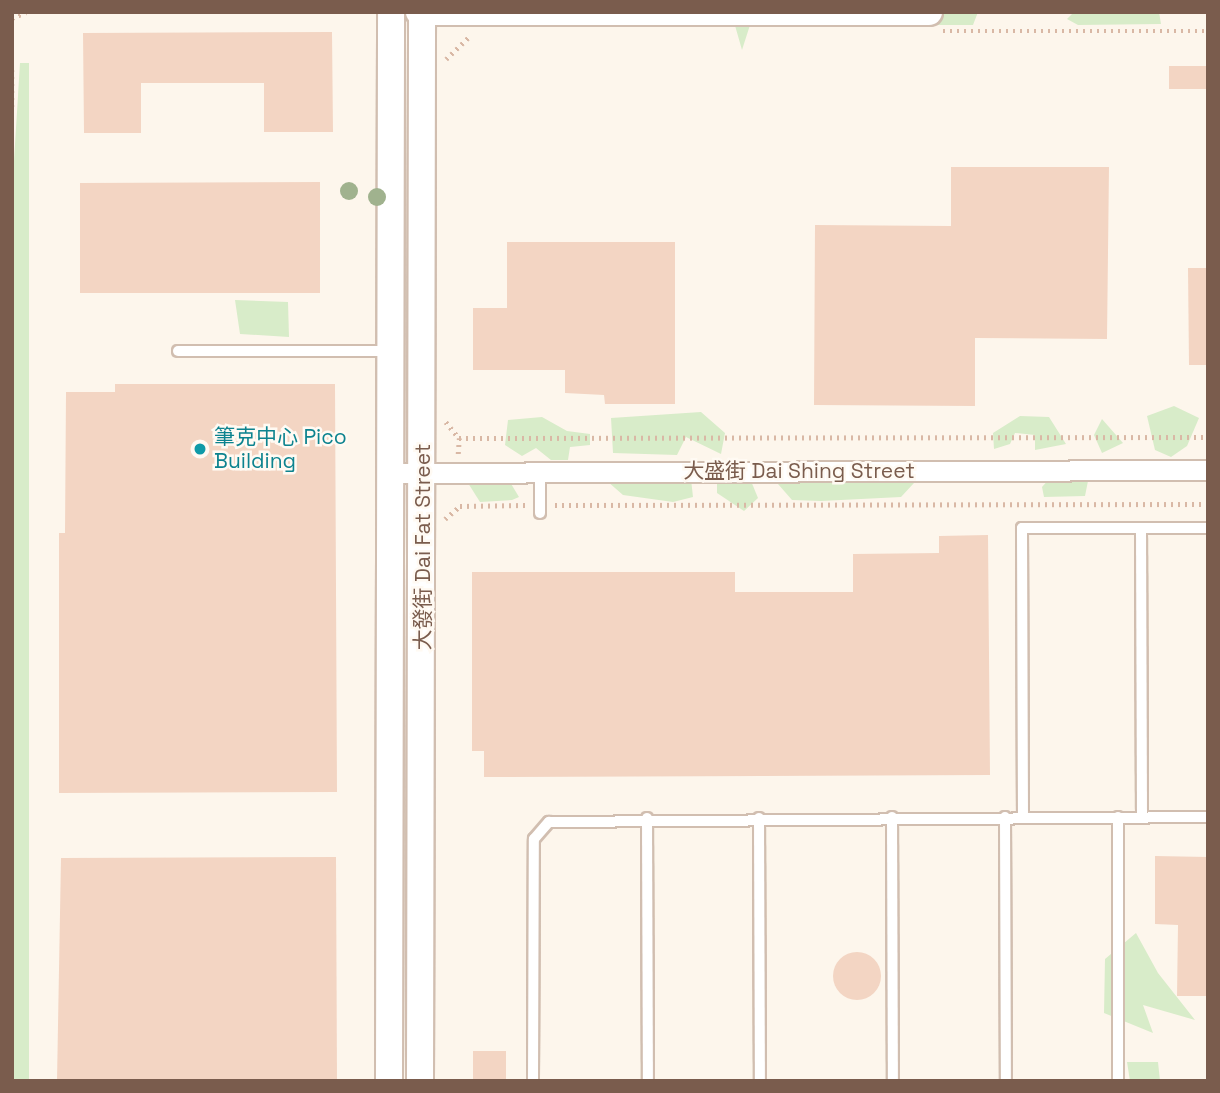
<!DOCTYPE html>
<html>
<head>
<meta charset="utf-8">
<style>
  body { margin:0 }
  #map { position:relative; width:1220px; height:1093px; overflow:hidden; background:#fdf6ec; font-family:"Space Grotesk","Noto Sans TC",sans-serif }
  div>[style] { position:absolute }
  [style*='--x'] { left:calc(var(--x)*1px); top:calc(var(--y)*1px); width:calc(var(--w)*1px); rotate:calc(var(--a)*1deg) }
  .green>* { inset:0; background:#d8ecc9 }
  .building>* { inset:0; background:#f3d5c3 }
  .round { border-radius:50% }
  .path>* { height:4.5px; margin-top:-2.25px; transform-origin:0; background:repeating-linear-gradient(90deg,#d9b8a5 0 2px,transparent 0 7px) }
  .roads { filter:drop-shadow(2px 0 #d1beb0) drop-shadow(-2px 0 #d1beb0) drop-shadow(0 2px #d1beb0) drop-shadow(0 -2px #d1beb0) }
  .lane>* { height:10px; margin:-5px; padding:0 5px; transform-origin:5px; border-radius:5px; background:#fff }
  .street>* { height:19px; margin:-9.5px; padding:0 9.5px; transform-origin:9.5px; border-radius:9.5px; background:#fff }
  .secondary>* { height:26px; margin:-13px; padding:0 13px; transform-origin:13px; border-radius:13px; background:#fff }
  .trees>* { width:18px; height:18px; margin:-9px; border-radius:50%; background:#a0b28e }
  .dots>* { width:19px; height:19px; translate:-50% -50%; box-sizing:border-box; border:4px solid #fffaf3; border-radius:50% }
  span { translate:-50% -50%; white-space:nowrap; text-align:center; line-height:1.15; -webkit-text-stroke:5px #fffaf3; paint-order:stroke }
  .culture-label { font-size:21px; color:#0d838f }
  .left { translate:0 -50%; text-align:left }
  .street-label { font-size:21px; color:#7a5c4d }
  .frame { position:absolute; inset:0; border:14px solid #7a5c4d; pointer-events:none }
</style>
</head>
<body>
<div id="map">
  <div class="green">
    <div style="clip-path:polygon(684px 12px,978px 12px,973px 25px,750px 25px,742px 50px,734px 22px)"></div>
    <div style="clip-path:polygon(1074px 12px,1159px 12px,1161px 24px,1078px 25px,1067px 19px)"></div>
    <div style="clip-path:polygon(20px 63px,29px 63px,29px 1081px,12px 1081px,12px 193px)"></div>
    <div style="clip-path:polygon(235px 300px,288px 302px,289px 337px,240px 334px)"></div>
    <div style="clip-path:polygon(1174px 406px,1199px 418px,1187px 446px,1171px 457px,1155px 450px,1147px 416px)"></div>
    <div style="clip-path:polygon(701px 412px,725px 433px,721px 454px,686px 437px,677px 455px,613px 453px,611px 418px)"></div>
    <div style="clip-path:polygon(1020px 416px,1049px 417px,1066px 444px,1035px 450px,1035px 435px,1015px 433px,1010px 444px,994px 449px,993px 433px)"></div>
    <div style="clip-path:polygon(542px 417px,567px 431px,590px 434px,590px 445px,570px 447px,568px 460px,551px 460px,536px 448px,522px 456px,505px 445px,508px 420px)"></div>
    <div style="clip-path:polygon(1102px 419px,1123px 443px,1102px 453px,1094px 435px)"></div>
    <div style="clip-path:polygon(831px 466px,886px 475px,914px 483px,901px 497px,821px 501px,792px 500px,778px 484px,811px 481px)"></div>
    <div style="clip-path:polygon(630px 476px,647px 483px,691px 479px,693px 497px,673px 502px,623px 495px,607px 481px)"></div>
    <div style="clip-path:polygon(1089px 476px,1085px 496px,1044px 497px,1042px 487px,1050px 478px)"></div>
    <div style="clip-path:polygon(507px 477px,519px 497px,512px 500px,480px 502px,468px 483px)"></div>
    <div style="clip-path:polygon(717px 481px,751px 481px,758px 498px,744px 511px,717px 493px)"></div>
    <div style="clip-path:polygon(1136px 933px,1158px 973px,1195px 1020px,1143px 1005px,1153px 1033px,1104px 1013px,1105px 959px)"></div>
    <div style="clip-path:polygon(1127px 1062px,1158px 1062px,1160px 1081px,1130px 1081px)"></div>
  </div>
  <div class="building">
    <div style="clip-path:polygon(332px 32px,333px 132px,264px 132px,264px 83px,141px 83px,141px 133px,84px 133px,83px 33px)"></div>
    <div style="clip-path:polygon(1169px 66px,1208px 66px,1208px 89px,1169px 89px)"></div>
    <div style="clip-path:polygon(951px 167px,1109px 167px,1107px 339px,975px 338px,975px 406px,814px 405px,815px 225px,951px 226px)"></div>
    <div style="clip-path:polygon(320px 182px,320px 293px,80px 293px,80px 183px)"></div>
    <div style="clip-path:polygon(507px 242px,675px 242px,675px 404px,605px 404px,604px 395px,565px 393px,565px 370px,473px 370px,473px 308px,507px 308px)"></div>
    <div style="clip-path:polygon(1188px 268px,1208px 268px,1208px 365px,1189px 365px)"></div>
    <div style="clip-path:polygon(115px 384px,335px 384px,337px 792px,59px 793px,59px 533px,65px 533px,66px 392px,115px 392px)"></div>
    <div style="clip-path:polygon(988px 535px,990px 775px,484px 777px,484px 751px,472px 751px,472px 572px,735px 572px,735px 592px,853px 592px,853px 554px,939px 553px,939px 536px)"></div>
    <div style="clip-path:polygon(1155px 856px,1208px 857px,1208px 996px,1177px 996px,1178px 925px,1155px 924px)"></div>
    <div style="clip-path:polygon(336px 857px,337px 1081px,57px 1081px,61px 858px)"></div>
    <div class="round" style="left:833px;top:952px;width:48px;height:48px"></div>
    <div style="clip-path:polygon(473px 1051px,506px 1051px,506px 1081px,473px 1081px)"></div>
  </div>
  <div class="path">
    <div style="--x:12;--y:18;--w:15;--a:-23"></div>
    <div style="--x:943;--y:31;--w:265;--a:0"></div>
    <div style="--x:446;--y:59;--w:32;--a:-44"></div>
    <div style="--x:12;--y:70;--w:37;--a:90"></div>
    <div style="--x:446;--y:422;--w:21;--a:51"></div>
    <div style="--x:459;--y:438;--w:749;--a:-0.08"></div>
    <div style="--x:458;--y:454;--w:16;--a:-86"></div>
    <div style="--x:555;--y:505;--w:653;--a:-0.09"></div>
    <div style="--x:445;--y:519;--w:20;--a:-41"></div>
    <div style="--x:460;--y:506;--w:66;--a:-0.9"></div>
  </div>
  <div class="roads">
    <div class="lane">
      <div style="--x:178;--y:351;--w:212;--a:0"></div>
      <div style="--x:540;--y:472;--w:41;--a:90"></div>
      <div style="--x:1141;--y:528;--w:289;--a:89.8"></div>
      <div style="--x:892;--y:817;--w:264;--a:89.8"></div>
      <div style="--x:1005;--y:817;--w:264;--a:89.8"></div>
      <div style="--x:1023;--y:817;--w:289;--a:-90.2"></div>
      <div style="--x:1022;--y:528;--w:186;--a:0"></div>
      <div style="--x:1118;--y:817;--w:264;--a:90"></div>
      <div style="--x:647;--y:818;--w:263;--a:89.8"></div>
      <div style="--x:759;--y:818;--w:263;--a:89.8"></div>
      <div style="--x:533;--y:1081;--w:242;--a:-89.8"></div>
      <div style="--x:534;--y:839;--w:23;--a:-49"></div>
      <div style="--x:549;--y:822;--w:659;--a:-0.43"></div>
    </div>
    <div class="street">
      <div style="--x:390;--y:473;--w:818;--a:-0.21"></div>
    </div>
    <div class="secondary">
      <div style="--x:419;--y:12;--w:510;--a:0"></div>
      <div style="--x:389;--y:1081;--w:1069;--a:-89.89"></div>
      <div style="--x:420;--y:1081;--w:1069;--a:-89.89"></div>
    </div>
  </div>
  <div class="trees">
    <div style="left:349px;top:191px"></div>
    <div style="left:377px;top:197px"></div>
  </div>
  <div class="dots">
    <div style="left:200px;top:449px;background:#0f9aa8"></div>
  </div>
  <div class="culture-label">
    <span class="left" style="left:214px;top:449px">筆克中心 Pico<br>Building</span>
  </div>
  <div class="street-label">
    <span style="left:799px;top:471px">大盛街 Dai Shing Street</span>
    <span style="left:423px;top:547px;rotate:-90deg">大發街 Dai Fat Street</span>
  </div>
  <div class="frame"></div>
</div>
</body>
</html>
